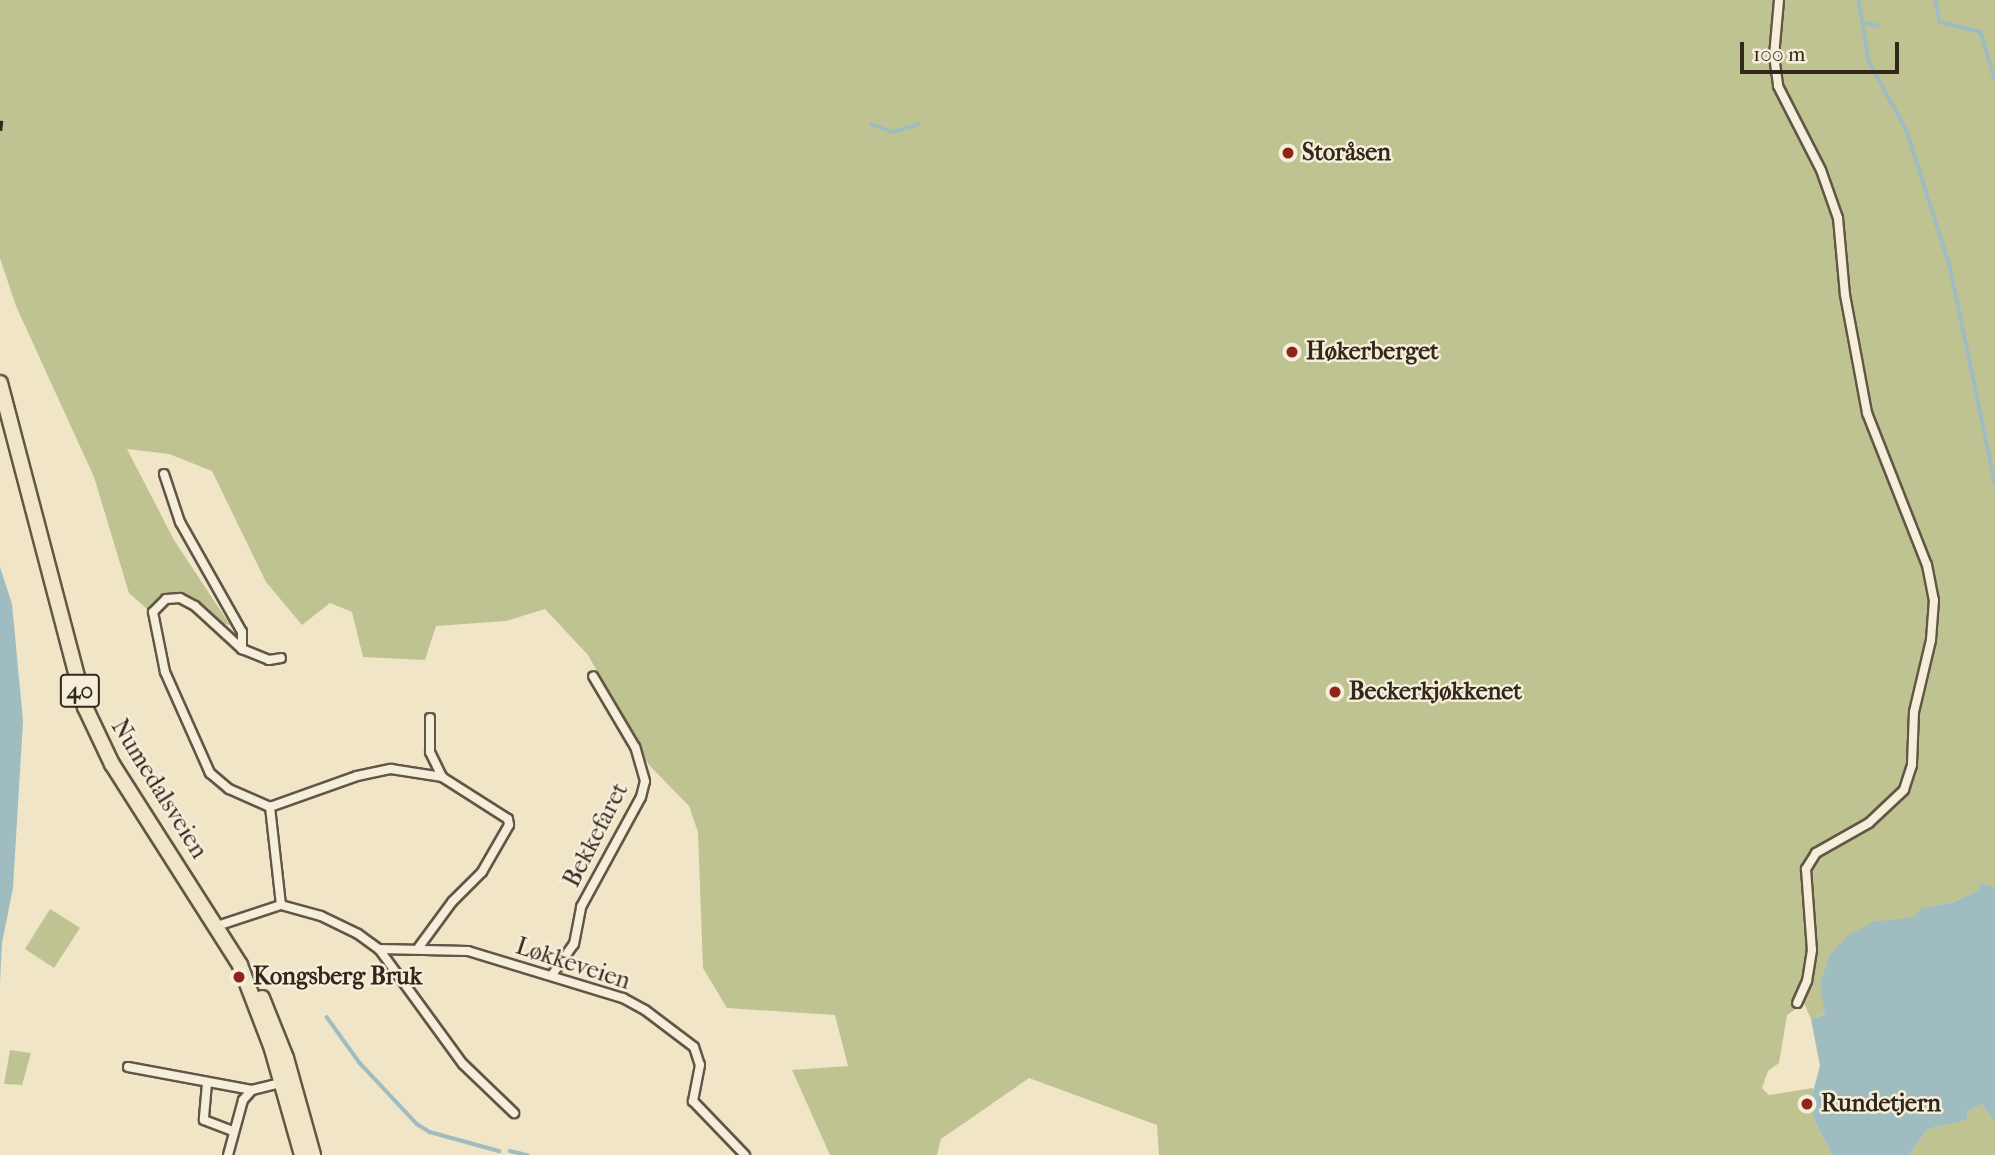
<!DOCTYPE html>
<html>
<head>
<meta charset="utf-8">
<style>
  body { margin:0 }
  #map { position:relative; width:1995px; height:1155px; overflow:hidden; background:#f0e5c7; font-family:"IM FELL French Canon",serif }
  div>[style] { position:absolute }
  [style*='--x'] { left:calc(var(--x)*1px); top:calc(var(--y)*1px); width:calc(var(--w)*1px); rotate:calc(var(--a)*1deg) }
  .green>* { inset:0; background:#bfc392 }
  .water>* { inset:0; background:#9fbcc0 }
  .stream>* { height:3.5px; margin:-1.75px; padding:0 1.75px; transform-origin:1.75px; border-radius:1.75px; background:#9fbcc0 }
  .roads { filter:drop-shadow(2px 0 #625645) drop-shadow(-2px 0 #625645) drop-shadow(0 2px #625645) drop-shadow(0 -2px #625645) }
  .minor>* { height:8px; margin:-4px; padding:0 4px; transform-origin:4px; border-radius:4px; background:#f5eedb }
  .primary>* { height:14px; margin:-7px; padding:0 7px; transform-origin:7px; border-radius:7px; background:#f0e5c7 }
  .rail>* { height:3.5px; margin-top:-1.75px; transform-origin:0; background:repeating-linear-gradient(90deg,#33271a 0 12px,transparent 0 24px) }
  .dots>* { width:19px; height:19px; translate:-50% -50%; box-sizing:border-box; border:4px solid #f5eedb; border-radius:50% }
  span { translate:-50% -50%; white-space:nowrap; text-align:center; line-height:1.15; -webkit-text-stroke:5px #f5eedb; paint-order:stroke }
  .shield-label span { padding:2px 5px; background:#f5eedb; border:2px solid; border-radius:5px; -webkit-text-stroke-width:0 }
  .shield-label { font-size:23px; color:#33271a; font-weight:700 }
  .poi-label { font-size:24px; color:#33271a; font-weight:700 }
  .left { translate:0 -50%; text-align:left }
  .street-label { font-size:24px; color:#33271a }
  .scale { position:absolute; left:1740px; top:42px; width:159px; height:32px; box-sizing:border-box; border:4px solid #33271a; border-top:0; padding-left:9px; font-size:21px; line-height:24px; white-space:nowrap; color:#33271a; -webkit-text-stroke:5px #f5eedb; paint-order:stroke }
</style>
</head>
<body>
<div id="map">
  <div class="green">
    <div style="clip-path:polygon(0 0,1995px 0,1995px 887px,1981px 884px,1979px 890px,1954px 902px,1923px 908px,1824px 1014px,1811px 1019px,1804px 1003px,1787px 1015px,1779px 1063px,1768px 1071px,1762px 1088px,1769px 1095px,1813px 1088px,1815px 1122px,1832px 1155px,1159px 1155px,1157px 1125px,1029px 1078px,941px 1139px,937px 1155px,830px 1155px,792px 1070px,848px 1066px,835px 1015px,727px 1008px,703px 968px,698px 832px,689px 806px,649px 765px,588px 655px,545px 609px,506px 621px,436px 626px,425px 660px,363px 657px,352px 612px,330px 603px,302px 625px,266px 582px,212px 471px,169px 454px,127px 449px,174px 540px,230px 625px,206px 621px,175px 601px,147px 609px,129px 593px,94px 477px,16px 306px,0 258px)"></div>
    <div style="clip-path:polygon(50px 909px,80px 928px,54px 968px,25px 949px)"></div>
    <div style="clip-path:polygon(10px 1050px,31px 1053px,22px 1085px,4px 1084px)"></div>
    <div style="clip-path:polygon(1982px 1104px,1995px 1122px,1995px 1155px,1909px 1155px,1928px 1129px,1966px 1120px,1967px 1112px)"></div>
  </div>
  <div class="water">
    <div style="clip-path:polygon(0 567px,12px 604px,23px 721px,13px 888px,2px 943px,0 983px)"></div>
    <div style="clip-path:polygon(1980px 883px,1995px 887px,1995px 1122px,1982px 1104px,1967px 1112px,1967px 1120px,1928px 1129px,1909px 1155px,1832px 1155px,1815px 1122px,1811px 1099px,1820px 1066px,1811px 1019px,1825px 1014px,1820px 983px,1830px 955px,1847px 936px,1873px 922px,1914px 917px,1922px 908px,1954px 902px,1979px 890px)"></div>
  </div>
  <div class="stream">
    <div style="--x:1859;--y:0;--w:62;--a:80.7"></div>
    <div style="--x:1869;--y:61;--w:80;--a:61.5"></div>
    <div style="--x:1907;--y:131;--w:142;--a:72.3"></div>
    <div style="--x:1950;--y:266;--w:221;--a:78.2"></div>
    <div style="--x:1936;--y:0;--w:22;--a:80"></div>
    <div style="--x:1940;--y:22;--w:42;--a:13.7"></div>
    <div style="--x:1981;--y:32;--w:49;--a:73.4"></div>
    <div style="--x:1866;--y:23;--w:12;--a:14"></div>
    <div style="--x:871;--y:124;--w:23;--a:20"></div>
    <div style="--x:893;--y:132;--w:27;--a:-17"></div>
    <div style="--x:327;--y:1017;--w:57;--a:54.3"></div>
    <div style="--x:360;--y:1063;--w:83;--a:46.9"></div>
    <div style="--x:417;--y:1124;--w:15;--a:32"></div>
    <div style="--x:430;--y:1132;--w:72;--a:15.4"></div>
    <div style="--x:510;--y:1151;--w:18;--a:13"></div>
  </div>
  <div class="roads">
    <div class="minor">
      <div style="--x:1779;--y:0;--w:56;--a:95.1"></div>
      <div style="--x:1774;--y:56;--w:30;--a:82"></div>
      <div style="--x:1778;--y:86;--w:94;--a:62.9"></div>
      <div style="--x:1821;--y:170;--w:51;--a:70.5"></div>
      <div style="--x:1838;--y:218;--w:77;--a:84.8"></div>
      <div style="--x:1845;--y:295;--w:120;--a:79.4"></div>
      <div style="--x:1867;--y:413;--w:163;--a:68.5"></div>
      <div style="--x:1927;--y:565;--w:36;--a:79"></div>
      <div style="--x:1934;--y:600;--w:40;--a:94.3"></div>
      <div style="--x:1931;--y:640;--w:74;--a:103.3"></div>
      <div style="--x:1914;--y:712;--w:53;--a:92.2"></div>
      <div style="--x:1912;--y:765;--w:26;--a:108"></div>
      <div style="--x:1904;--y:790;--w:48;--a:136.7"></div>
      <div style="--x:1869;--y:823;--w:61;--a:150.5"></div>
      <div style="--x:1816;--y:853;--w:19;--a:122"></div>
      <div style="--x:1806;--y:869;--w:81;--a:85.8"></div>
      <div style="--x:1812;--y:950;--w:31;--a:99"></div>
      <div style="--x:1807;--y:981;--w:24;--a:114"></div>
      <div style="--x:164;--y:474;--w:51;--a:71.6"></div>
      <div style="--x:180;--y:522;--w:126;--a:60.6"></div>
      <div style="--x:242;--y:632;--w:17;--a:90"></div>
      <div style="--x:430;--y:718;--w:34;--a:90"></div>
      <div style="--x:430;--y:752;--w:28;--a:64"></div>
      <div style="--x:270;--y:807;--w:45;--a:-156.3"></div>
      <div style="--x:229;--y:789;--w:25;--a:-140"></div>
      <div style="--x:210;--y:773;--w:111;--a:-114"></div>
      <div style="--x:165;--y:672;--w:61;--a:-101.3"></div>
      <div style="--x:153;--y:612;--w:18;--a:-45"></div>
      <div style="--x:166;--y:599;--w:14;--a:-4"></div>
      <div style="--x:180;--y:598;--w:17;--a:28"></div>
      <div style="--x:195;--y:606;--w:64;--a:42.5"></div>
      <div style="--x:242;--y:649;--w:29;--a:22"></div>
      <div style="--x:269;--y:660;--w:12;--a:-9"></div>
      <div style="--x:281;--y:905;--w:99;--a:-96.4"></div>
      <div style="--x:270;--y:807;--w:92;--a:-19.6"></div>
      <div style="--x:357;--y:776;--w:35;--a:-12"></div>
      <div style="--x:391;--y:769;--w:52;--a:8.9"></div>
      <div style="--x:442;--y:777;--w:78;--a:32.5"></div>
      <div style="--x:508;--y:819;--w:6;--a:81"></div>
      <div style="--x:509;--y:825;--w:54;--a:119.9"></div>
      <div style="--x:482;--y:872;--w:42;--a:135"></div>
      <div style="--x:452;--y:902;--w:56;--a:126.3"></div>
      <div style="--x:217;--y:926;--w:67;--a:-18.2"></div>
      <div style="--x:281;--y:905;--w:41;--a:15.4"></div>
      <div style="--x:321;--y:916;--w:41;--a:25.9"></div>
      <div style="--x:358;--y:934;--w:26;--a:36"></div>
      <div style="--x:379;--y:949;--w:142;--a:53.9"></div>
      <div style="--x:463;--y:1064;--w:71;--a:43.9"></div>
      <div style="--x:379;--y:949;--w:89;--a:1.3"></div>
      <div style="--x:468;--y:951;--w:162;--a:16.9"></div>
      <div style="--x:623;--y:998;--w:25;--a:29"></div>
      <div style="--x:645;--y:1010;--w:61;--a:37.1"></div>
      <div style="--x:694;--y:1047;--w:19;--a:72"></div>
      <div style="--x:700;--y:1065;--w:37;--a:101"></div>
      <div style="--x:693;--y:1101;--w:75;--a:46.1"></div>
      <div style="--x:552;--y:975;--w:38;--a:-55"></div>
      <div style="--x:574;--y:944;--w:38;--a:-79"></div>
      <div style="--x:581;--y:907;--w:125;--a:-61.4"></div>
      <div style="--x:641;--y:797;--w:16;--a:-76"></div>
      <div style="--x:645;--y:781;--w:35;--a:-106"></div>
      <div style="--x:635;--y:747;--w:82;--a:-120.6"></div>
      <div style="--x:128;--y:1067;--w:126;--a:10.5"></div>
      <div style="--x:207;--y:1083;--w:37;--a:95"></div>
      <div style="--x:204;--y:1120;--w:30;--a:21"></div>
      <div style="--x:228;--y:1155;--w:57;--a:-74.7"></div>
      <div style="--x:243;--y:1100;--w:13;--a:-48"></div>
      <div style="--x:252;--y:1090;--w:32;--a:-14"></div>
    </div>
    <div class="primary">
      <div style="--x:0;--y:383;--w:335;--a:75.3"></div>
      <div style="--x:85;--y:707;--w:63;--a:64.7"></div>
      <div style="--x:112;--y:764;--w:238;--a:57.5"></div>
      <div style="--x:240;--y:965;--w:90;--a:69.1"></div>
      <div style="--x:272;--y:1049;--w:110;--a:74.2"></div>
      <div style="--x:262;--y:998;--w:65;--a:68.2"></div>
      <div style="--x:286;--y:1058;--w:101;--a:74.4"></div>
    </div>
  </div>
  <div class="rail">
    <div style="--x:0;--y:131;--w:10;--a:-84"></div>
  </div>
  <div class="dots">
    <div style="left:1288px;top:153px;background:#8f2418"></div>
    <div style="left:1292px;top:352px;background:#8f2418"></div>
    <div style="left:1335px;top:692px;background:#8f2418"></div>
    <div style="left:239px;top:977px;background:#8f2418"></div>
    <div style="left:1807px;top:1104px;background:#8f2418"></div>
  </div>
  <div class="shield-label">
    <span style="left:80px;top:691px">40</span>
  </div>
  <div class="poi-label">
    <span class="left" style="left:1302px;top:153px">Storåsen</span>
    <span class="left" style="left:1306px;top:352px">Høkerberget</span>
    <span class="left" style="left:1349px;top:692px">Beckerkjøkkenet</span>
    <span class="left" style="left:253px;top:977px">Kongsberg Bruk</span>
    <span class="left" style="left:1821px;top:1104px">Rundetjern</span>
  </div>
  <div class="street-label">
    <span style="left:159px;top:789px;rotate:58deg">Numedalsveien</span>
    <span style="left:596px;top:835px;rotate:-63deg">Bekkefaret</span>
    <span style="left:573px;top:964px;rotate:18deg">Løkkeveien</span>
  </div>
  <div class="scale">100 m</div>
</div>
</body>
</html>
